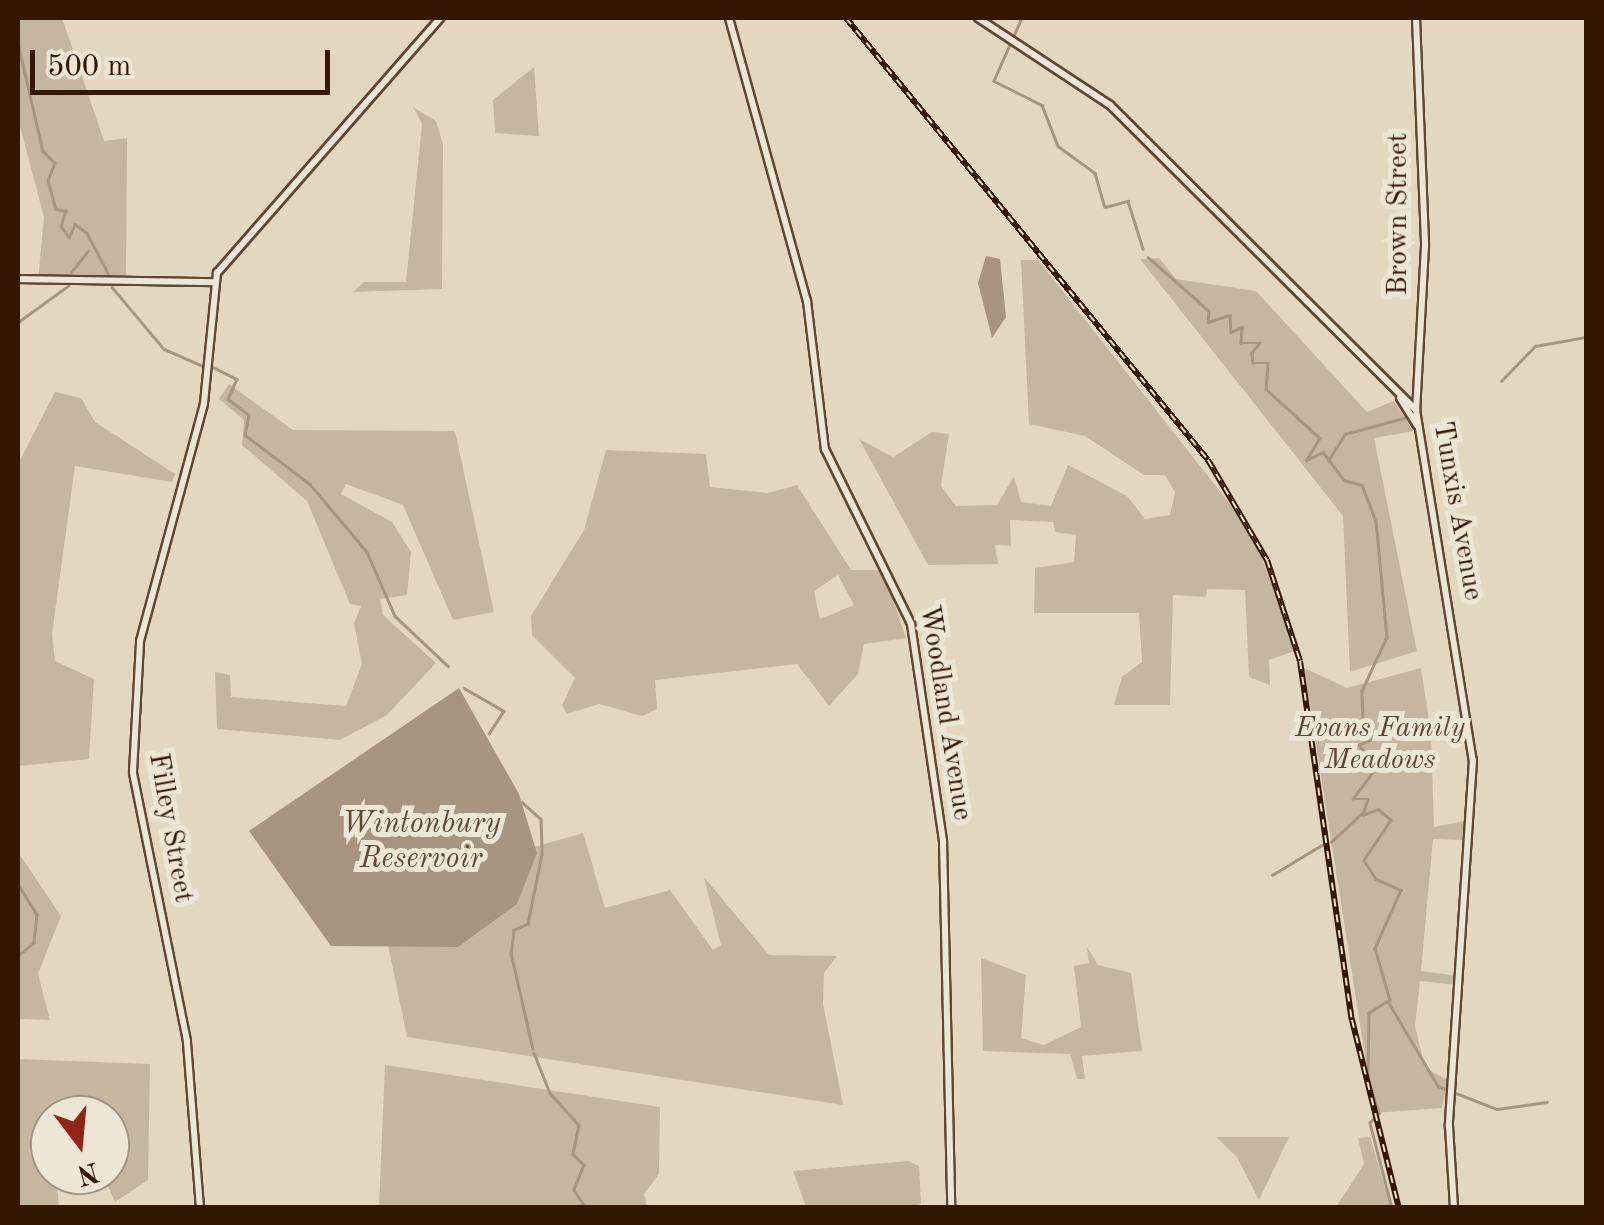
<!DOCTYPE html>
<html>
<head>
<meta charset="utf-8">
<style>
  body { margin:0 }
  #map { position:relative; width:1604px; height:1225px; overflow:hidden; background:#e3d8bf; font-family:"Old Standard TT",serif }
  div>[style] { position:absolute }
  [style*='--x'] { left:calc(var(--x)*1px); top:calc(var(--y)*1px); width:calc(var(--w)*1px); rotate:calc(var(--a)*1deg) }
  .green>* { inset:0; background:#c5b79f }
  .water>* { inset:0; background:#a7967f }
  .stream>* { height:2.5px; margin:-1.25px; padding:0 1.25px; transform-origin:1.25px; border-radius:1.25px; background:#a7967f }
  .roads { filter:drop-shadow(2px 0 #5f4731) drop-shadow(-2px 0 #5f4731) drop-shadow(0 2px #5f4731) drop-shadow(0 -2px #5f4731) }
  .tertiary>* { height:6px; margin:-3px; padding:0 3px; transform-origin:3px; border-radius:3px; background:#ede6d5 }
  .secondary>* { height:6px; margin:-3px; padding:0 3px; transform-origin:3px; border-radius:3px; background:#ede6d5 }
  .rail>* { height:6px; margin-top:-3px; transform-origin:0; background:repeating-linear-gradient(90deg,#ede6d5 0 8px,#331702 0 16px); box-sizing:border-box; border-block:2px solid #331702 }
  span { translate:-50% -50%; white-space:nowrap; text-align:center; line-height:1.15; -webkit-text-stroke:10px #ede6d5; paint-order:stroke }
  .street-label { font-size:28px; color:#331702 }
  .park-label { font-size:28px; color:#5f4731; font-style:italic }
  .water-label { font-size:30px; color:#614a34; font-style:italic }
  .frame { position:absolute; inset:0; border:20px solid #331702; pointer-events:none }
  .north { position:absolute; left:30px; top:1095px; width:100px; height:100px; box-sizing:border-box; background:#ede6d5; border:2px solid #a39381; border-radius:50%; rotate:164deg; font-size:28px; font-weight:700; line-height:40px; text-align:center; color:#331702 }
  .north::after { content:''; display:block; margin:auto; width:35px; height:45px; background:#8f2418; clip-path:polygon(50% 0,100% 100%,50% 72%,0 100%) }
  .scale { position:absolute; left:30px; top:50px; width:300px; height:45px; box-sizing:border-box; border:5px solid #331702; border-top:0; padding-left:12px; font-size:30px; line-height:35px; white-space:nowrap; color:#331702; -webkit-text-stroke:8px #ede6d5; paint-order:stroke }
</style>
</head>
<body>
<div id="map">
  <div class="green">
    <div style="clip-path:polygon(18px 18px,62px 18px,104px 141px,127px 138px,126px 284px,38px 281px,44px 217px,18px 119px)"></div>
    <div style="clip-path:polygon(534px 67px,539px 136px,495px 133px,493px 100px)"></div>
    <div style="clip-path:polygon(413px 107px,436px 121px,443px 145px,442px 289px,353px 292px,364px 282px,406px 282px,422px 124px)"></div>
    <div style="clip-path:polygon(1159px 258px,1176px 279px,1256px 291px,1367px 412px,1394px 401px,1414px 431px,1374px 438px,1417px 651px,1350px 672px,1343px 516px,1140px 259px)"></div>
    <div style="clip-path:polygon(1021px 260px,1038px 260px,1252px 532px,1297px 650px,1269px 660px,1270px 685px,1249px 677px,1245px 590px,1207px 589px,1206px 597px,1173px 595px,1170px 705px,1114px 705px,1122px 677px,1142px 662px,1139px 613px,1034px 613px,1035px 568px,1074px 562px,1076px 535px,1055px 532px,1053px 522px,1010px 520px,1011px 546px,995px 545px,998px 564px,928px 565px,859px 439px,893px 457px,932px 432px,949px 434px,941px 486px,956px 506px,997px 505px,1014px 476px,1021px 502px,1051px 506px,1068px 465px,1127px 496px,1145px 519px,1170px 515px,1175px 492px,1165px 475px,1144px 475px,1085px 436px,1029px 424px)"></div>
    <div style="clip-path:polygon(229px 384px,293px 430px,455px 431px,494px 612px,453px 620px,403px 505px,346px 484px,341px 494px,392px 522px,411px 552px,407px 595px,380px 599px,383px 615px,436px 663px,387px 715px,340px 740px,217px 729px,215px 672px,230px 675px,231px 697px,346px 706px,362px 664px,354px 624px,361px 606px,350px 604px,307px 501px,242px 445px,244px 420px,219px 399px)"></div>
    <div style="clip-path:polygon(55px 392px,81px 398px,95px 422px,175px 474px,172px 482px,75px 466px,52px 634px,55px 661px,94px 679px,89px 759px,18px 766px,18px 464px)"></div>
    <div style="clip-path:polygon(evenodd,606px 450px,706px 454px,710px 487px,768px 493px,797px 485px,851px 570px,883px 570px,906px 638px,864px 644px,858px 674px,829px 706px,797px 664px,655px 680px,657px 709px,642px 716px,599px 704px,567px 714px,562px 705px,575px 678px,532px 635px,531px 616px,584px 530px,606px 450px,838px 575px,854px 605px,820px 619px,814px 591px,838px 575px)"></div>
    <div style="clip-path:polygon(1304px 668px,1347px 688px,1421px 668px,1430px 727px,1463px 720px,1465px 735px,1431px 737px,1434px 827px,1465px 821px,1465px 840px,1433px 839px,1421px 971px,1458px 976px,1457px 985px,1420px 981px,1415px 1026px,1425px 1068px,1448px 1080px,1442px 1108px,1374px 1113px)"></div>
    <div style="clip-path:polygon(583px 833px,605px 908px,670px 890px,713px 950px,721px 945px,704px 877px,769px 955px,837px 956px,824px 973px,823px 1004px,843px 1105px,407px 1037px,377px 892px)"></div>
    <div style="clip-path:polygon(18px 852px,61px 916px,38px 974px,50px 1020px,18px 1019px)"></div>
    <div style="clip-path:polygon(1087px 947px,1098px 965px,1131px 973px,1142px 1051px,1082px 1056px,1085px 1079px,1077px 1079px,1070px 1054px,983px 1051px,981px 958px,1026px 975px,1021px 1038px,1044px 1045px,1081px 1027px,1074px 966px,1089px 963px)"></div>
    <div style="clip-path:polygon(18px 1059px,150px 1064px,148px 1180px,115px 1202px,103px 1175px,110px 1175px,110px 1115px,50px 1115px,59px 1207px,18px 1207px)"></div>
    <div style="clip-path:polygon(385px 1065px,660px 1107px,659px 1174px,644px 1194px,647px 1207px,379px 1207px)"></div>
    <div style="clip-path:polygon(1216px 1137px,1289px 1137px,1259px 1200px,1237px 1157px)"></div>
    <div style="clip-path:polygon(1370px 1137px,1391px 1207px,1336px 1207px,1364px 1164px,1358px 1138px)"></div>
    <div style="clip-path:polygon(909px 1161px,919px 1166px,921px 1204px,908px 1207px,806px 1207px,793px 1171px)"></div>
  </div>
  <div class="water">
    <div style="clip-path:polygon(986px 256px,1000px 259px,1006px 317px,992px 338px,978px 283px)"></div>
    <div style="clip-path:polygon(459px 688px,519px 794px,537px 853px,517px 904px,458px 947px,331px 946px,249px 831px)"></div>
  </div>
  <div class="stream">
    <div style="--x:1022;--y:18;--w:69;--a:114"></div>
    <div style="--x:994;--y:81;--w:54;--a:26.6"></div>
    <div style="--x:1042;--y:105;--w:44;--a:68.7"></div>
    <div style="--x:1058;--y:146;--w:46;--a:36.1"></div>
    <div style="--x:1095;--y:173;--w:35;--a:74"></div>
    <div style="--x:1105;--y:207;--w:24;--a:-15"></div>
    <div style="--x:1128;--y:201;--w:50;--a:72.6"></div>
    <div style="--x:18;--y:43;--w:111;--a:77"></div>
    <div style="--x:43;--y:151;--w:17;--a:45"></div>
    <div style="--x:55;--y:163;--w:18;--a:112"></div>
    <div style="--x:48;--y:180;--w:30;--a:75"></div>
    <div style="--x:56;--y:209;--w:10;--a:11"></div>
    <div style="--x:66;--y:211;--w:16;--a:108"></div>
    <div style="--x:61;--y:226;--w:14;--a:54"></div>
    <div style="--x:69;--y:237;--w:14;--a:-65"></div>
    <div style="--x:75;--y:224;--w:15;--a:37"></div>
    <div style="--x:87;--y:233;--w:45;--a:62.3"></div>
    <div style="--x:1148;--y:257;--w:81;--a:41.5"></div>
    <div style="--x:1209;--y:311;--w:11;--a:95"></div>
    <div style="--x:1208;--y:322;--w:23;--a:-18"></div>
    <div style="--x:1230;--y:315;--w:17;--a:87"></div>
    <div style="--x:1231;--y:332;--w:12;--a:-24"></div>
    <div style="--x:1242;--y:327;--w:16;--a:94"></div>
    <div style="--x:1241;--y:343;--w:19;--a:0"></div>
    <div style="--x:1260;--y:343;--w:13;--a:129"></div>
    <div style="--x:1252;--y:353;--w:10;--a:84"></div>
    <div style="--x:1253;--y:363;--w:15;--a:0"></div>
    <div style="--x:1268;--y:363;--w:26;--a:94"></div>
    <div style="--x:1266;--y:389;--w:73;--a:42.2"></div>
    <div style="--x:1320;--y:438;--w:26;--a:121"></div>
    <div style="--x:1307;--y:460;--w:18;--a:-27"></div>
    <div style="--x:1323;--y:452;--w:35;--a:53"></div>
    <div style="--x:1344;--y:480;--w:19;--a:16"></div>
    <div style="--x:1362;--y:485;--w:39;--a:69"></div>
    <div style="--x:1376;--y:521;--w:117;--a:84.6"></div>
    <div style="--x:1387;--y:637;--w:60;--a:114.8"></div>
    <div style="--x:1362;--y:691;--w:37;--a:88"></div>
    <div style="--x:1363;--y:728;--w:16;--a:40"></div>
    <div style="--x:1375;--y:738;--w:17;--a:156"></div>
    <div style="--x:1359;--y:745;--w:28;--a:48"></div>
    <div style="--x:1378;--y:766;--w:41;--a:127.1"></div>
    <div style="--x:1353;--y:799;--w:15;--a:0"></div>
    <div style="--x:1368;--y:799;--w:17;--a:107"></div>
    <div style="--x:1363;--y:815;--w:16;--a:-22"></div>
    <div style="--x:1378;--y:809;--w:17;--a:40"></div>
    <div style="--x:1391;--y:820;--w:48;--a:124"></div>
    <div style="--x:1364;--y:860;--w:22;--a:58"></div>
    <div style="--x:1376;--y:879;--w:27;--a:24"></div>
    <div style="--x:1401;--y:890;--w:64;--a:114.1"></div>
    <div style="--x:1375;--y:948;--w:54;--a:73.9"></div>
    <div style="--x:1390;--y:1000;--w:25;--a:148"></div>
    <div style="--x:1369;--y:1013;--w:66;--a:90.9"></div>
    <div style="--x:1368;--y:1079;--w:36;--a:72"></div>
    <div style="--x:1379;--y:1113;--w:13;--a:132"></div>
    <div style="--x:1370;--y:1123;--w:88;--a:75.5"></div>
    <div style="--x:71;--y:272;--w:27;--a:-51"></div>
    <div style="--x:112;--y:287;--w:81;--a:50"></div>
    <div style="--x:164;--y:349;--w:43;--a:23.6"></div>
    <div style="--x:18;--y:322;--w:62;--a:-35.8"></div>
    <div style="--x:211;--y:366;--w:29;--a:27"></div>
    <div style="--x:237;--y:379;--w:22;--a:114"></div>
    <div style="--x:228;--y:399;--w:26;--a:37"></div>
    <div style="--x:249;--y:415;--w:20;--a:101"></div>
    <div style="--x:245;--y:435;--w:81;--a:37"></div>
    <div style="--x:310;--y:484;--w:89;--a:50"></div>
    <div style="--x:367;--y:552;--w:70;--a:66.4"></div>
    <div style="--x:395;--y:616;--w:73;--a:43.3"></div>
    <div style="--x:1501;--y:381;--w:49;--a:-45.8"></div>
    <div style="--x:1535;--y:346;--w:52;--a:-10"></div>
    <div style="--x:1328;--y:461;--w:32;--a:-58"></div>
    <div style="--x:1345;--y:434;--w:64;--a:-15.3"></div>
    <div style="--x:464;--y:688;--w:46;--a:29.9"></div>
    <div style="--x:504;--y:711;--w:27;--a:123"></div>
    <div style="--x:522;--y:802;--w:25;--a:42"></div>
    <div style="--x:541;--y:819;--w:35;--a:88"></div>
    <div style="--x:542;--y:854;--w:71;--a:101.3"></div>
    <div style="--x:528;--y:924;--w:15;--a:157"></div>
    <div style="--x:514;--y:930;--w:23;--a:97"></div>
    <div style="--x:511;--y:953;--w:98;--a:77.1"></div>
    <div style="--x:1331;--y:842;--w:44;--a:-43.2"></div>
    <div style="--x:1272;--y:875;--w:58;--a:-31"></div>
    <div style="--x:18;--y:884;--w:36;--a:58"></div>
    <div style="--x:37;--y:914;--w:29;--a:96"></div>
    <div style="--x:34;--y:943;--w:21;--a:141"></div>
    <div style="--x:1389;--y:1003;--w:96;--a:59.4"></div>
    <div style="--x:1438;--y:1086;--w:63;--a:21.3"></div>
    <div style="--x:1497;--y:1109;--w:50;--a:-8"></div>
    <div style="--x:534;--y:1053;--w:43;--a:68.2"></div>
    <div style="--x:550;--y:1093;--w:43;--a:47.8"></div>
    <div style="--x:579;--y:1125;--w:30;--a:102"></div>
    <div style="--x:573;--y:1154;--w:16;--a:45"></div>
    <div style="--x:584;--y:1165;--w:27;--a:112"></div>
    <div style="--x:574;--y:1190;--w:22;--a:56"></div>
  </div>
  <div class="roads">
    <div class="tertiary">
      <div style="--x:729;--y:18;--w:294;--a:74.6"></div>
      <div style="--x:807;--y:301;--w:149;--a:83.1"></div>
      <div style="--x:825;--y:449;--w:195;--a:63.8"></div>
      <div style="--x:911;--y:624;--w:220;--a:81.6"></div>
      <div style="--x:943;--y:842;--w:366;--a:88.7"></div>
      <div style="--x:1416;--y:18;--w:228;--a:87.7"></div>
      <div style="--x:1425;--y:246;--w:164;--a:93.1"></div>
      <div style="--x:18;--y:279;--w:196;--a:0.9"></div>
      <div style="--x:200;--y:1208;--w:168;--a:-94.5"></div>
      <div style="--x:187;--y:1041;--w:274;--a:-101.4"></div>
      <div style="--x:133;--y:772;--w:131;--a:-86.9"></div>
      <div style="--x:140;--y:641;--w:246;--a:-74.9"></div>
      <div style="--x:204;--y:403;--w:131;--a:-84.3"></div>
      <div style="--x:217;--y:273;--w:339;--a:-48.8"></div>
    </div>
    <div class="secondary">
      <div style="--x:978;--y:18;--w:158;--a:33.4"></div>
      <div style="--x:1110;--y:105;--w:432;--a:44.9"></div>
      <div style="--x:1416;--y:410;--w:355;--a:80.8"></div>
      <div style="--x:1473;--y:760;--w:367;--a:93.8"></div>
      <div style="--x:1449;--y:1126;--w:82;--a:86.5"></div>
      <div style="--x:1400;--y:398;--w:32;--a:58"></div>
    </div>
  </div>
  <div class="rail">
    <div style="--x:846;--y:18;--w:571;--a:50.68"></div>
    <div style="--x:1208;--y:460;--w:116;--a:59.5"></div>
    <div style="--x:1267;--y:560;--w:106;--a:71.9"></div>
    <div style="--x:1300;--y:661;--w:363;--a:81.8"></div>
    <div style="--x:1352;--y:1020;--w:194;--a:76"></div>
  </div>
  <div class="street-label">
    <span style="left:1399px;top:214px;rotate:-90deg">Brown Street</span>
    <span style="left:1457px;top:511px;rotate:80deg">Tunxis Avenue</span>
    <span style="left:945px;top:713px;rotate:81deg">Woodland Avenue</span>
    <span style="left:170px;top:828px;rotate:80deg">Filley Street</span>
  </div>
  <div class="park-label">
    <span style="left:1380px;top:745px">Evans Family<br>Meadows</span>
  </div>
  <div class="water-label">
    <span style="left:421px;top:841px">Wintonbury<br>Reservoir</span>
  </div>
  <div class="frame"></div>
  <div class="north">N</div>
  <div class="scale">500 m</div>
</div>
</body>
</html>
